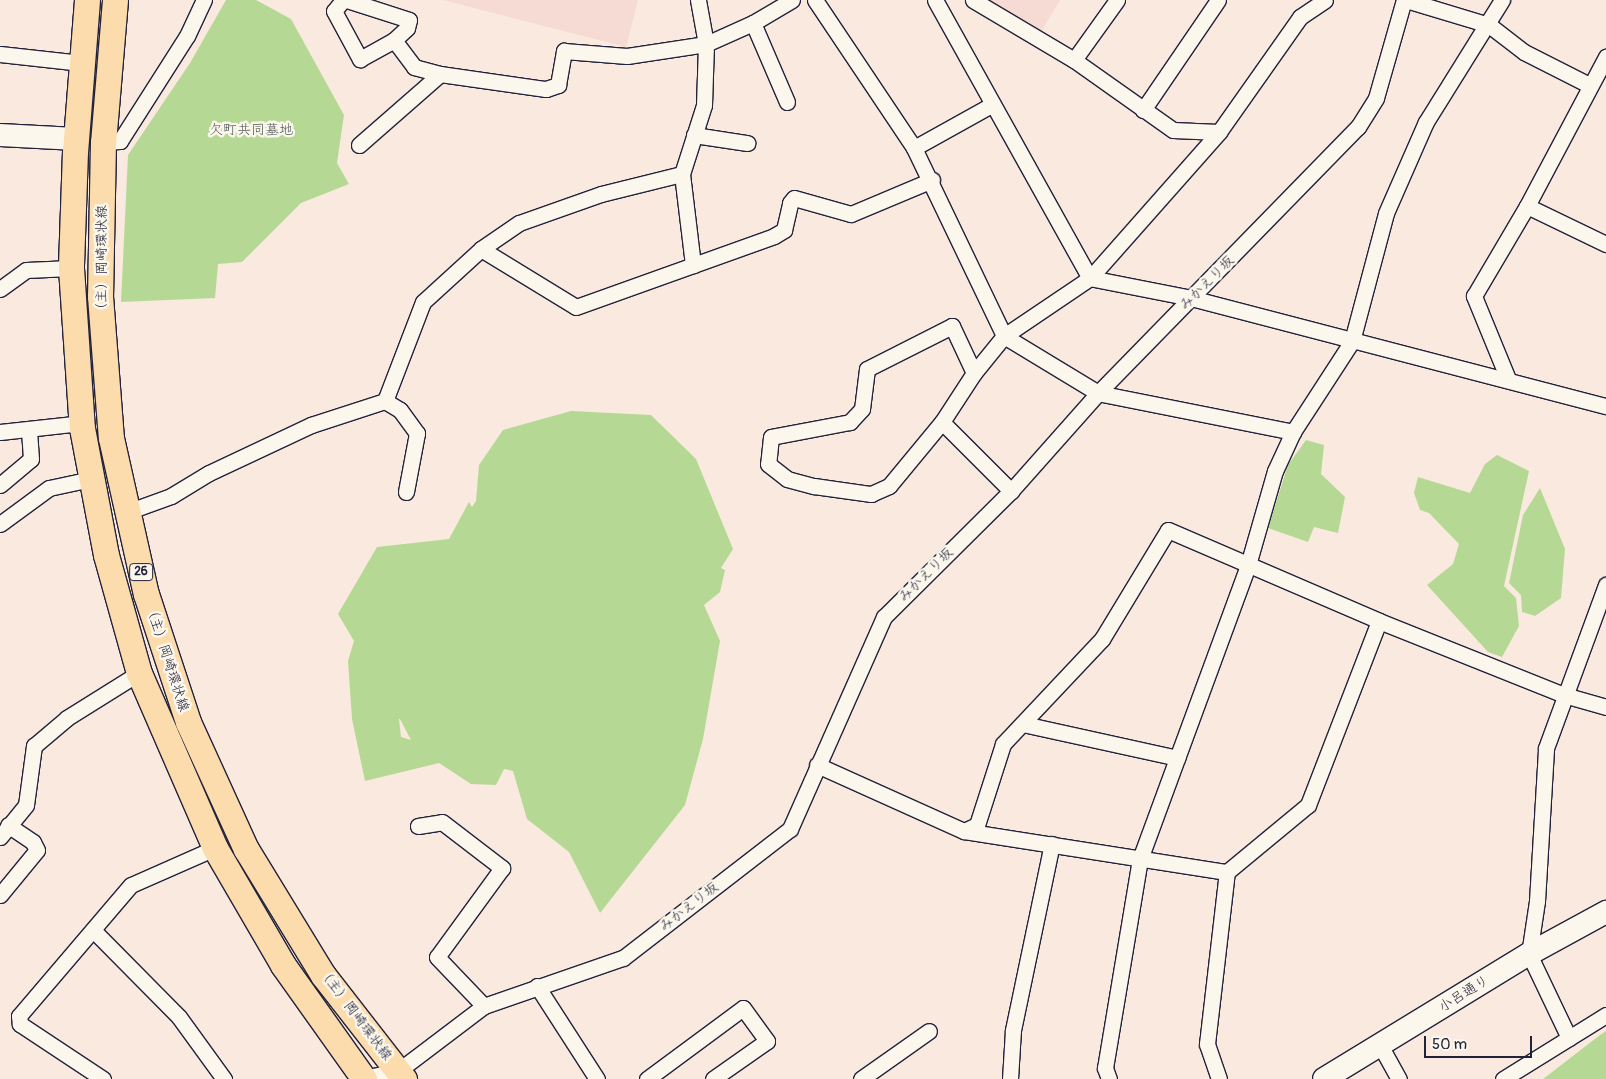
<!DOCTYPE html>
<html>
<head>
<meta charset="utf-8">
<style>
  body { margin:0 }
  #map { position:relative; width:1606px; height:1079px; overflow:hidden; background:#fae9df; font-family:Pangolin,"Klee One",sans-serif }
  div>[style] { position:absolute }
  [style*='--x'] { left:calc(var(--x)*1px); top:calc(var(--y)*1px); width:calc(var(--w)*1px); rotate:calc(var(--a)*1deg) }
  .built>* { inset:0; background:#f5dbd3 }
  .green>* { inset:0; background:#b5d994 }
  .roads { filter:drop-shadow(1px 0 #22223b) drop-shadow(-1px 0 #22223b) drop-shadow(0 1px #22223b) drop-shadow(0 -1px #22223b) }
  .street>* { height:15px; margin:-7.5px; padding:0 7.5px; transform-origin:7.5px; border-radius:7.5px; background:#fbf7ec }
  .secondary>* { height:22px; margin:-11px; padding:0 11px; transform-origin:11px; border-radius:11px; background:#fbf7ec }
  .primary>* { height:25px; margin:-12.5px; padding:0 12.5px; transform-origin:12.5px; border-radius:12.5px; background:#fcdcac }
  span { translate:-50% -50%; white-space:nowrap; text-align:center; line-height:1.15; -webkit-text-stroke:5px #fbf7ec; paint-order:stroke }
  .shield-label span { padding:1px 4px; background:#fbf7ec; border:1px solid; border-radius:4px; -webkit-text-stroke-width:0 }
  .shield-label { font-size:12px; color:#22223b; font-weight:700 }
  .park-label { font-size:14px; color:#4e5956 }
  .street-label { font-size:14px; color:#22223b }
  .scale { position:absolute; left:1424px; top:1036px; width:108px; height:22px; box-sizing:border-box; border:2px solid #22223b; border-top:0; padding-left:6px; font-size:15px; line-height:18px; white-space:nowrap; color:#22223b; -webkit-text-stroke:4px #fbf7ec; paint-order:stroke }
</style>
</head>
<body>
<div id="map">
  <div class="built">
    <div style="clip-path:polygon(443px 0,638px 0,626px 47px)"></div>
    <div style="clip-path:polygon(987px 0,1060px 0,1041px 32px)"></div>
  </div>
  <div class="green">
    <div style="clip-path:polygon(226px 0,256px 0,291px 19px,344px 115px,337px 163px,349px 184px,301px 203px,242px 262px,218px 264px,215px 298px,121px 302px,128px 155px,190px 63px)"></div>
    <div style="clip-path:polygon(evenodd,571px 411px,651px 415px,696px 459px,733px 549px,721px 568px,725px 570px,720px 592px,704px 605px,720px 641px,703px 739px,685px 805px,600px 913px,569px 852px,527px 819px,513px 771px,504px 769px,496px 785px,471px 784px,439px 763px,365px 781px,352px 719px,348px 661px,354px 641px,338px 614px,377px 547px,449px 539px,469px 502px,472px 507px,476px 501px,479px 465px,503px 430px,571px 411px,399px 719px,400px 719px,411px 740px,401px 737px,399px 719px)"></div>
    <div style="clip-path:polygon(1306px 440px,1324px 445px,1321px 474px,1345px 497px,1338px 533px,1314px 527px,1308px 542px,1268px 528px,1288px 465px)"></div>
    <div style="clip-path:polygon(1497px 455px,1529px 471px,1504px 586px,1516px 598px,1519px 626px,1502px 657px,1488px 652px,1427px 585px,1453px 564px,1459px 544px,1429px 513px,1420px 510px,1414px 493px,1418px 477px,1470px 493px,1485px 464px)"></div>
    <div style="clip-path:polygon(1540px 488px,1565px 549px,1561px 598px,1535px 616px,1522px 612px,1521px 595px,1509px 583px,1523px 515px)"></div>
    <div style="clip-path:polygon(1606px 1031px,1606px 1079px,1543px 1079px,1600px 1035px)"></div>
  </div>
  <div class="roads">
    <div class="street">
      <div style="--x:343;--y:0;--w:14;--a:129"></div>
      <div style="--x:334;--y:11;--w:55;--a:61.6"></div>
      <div style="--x:360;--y:59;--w:39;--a:-29"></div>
      <div style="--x:394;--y:40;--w:34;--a:53"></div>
      <div style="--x:414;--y:67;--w:27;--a:15"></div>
      <div style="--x:347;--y:0;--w:65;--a:17.9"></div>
      <div style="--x:409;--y:20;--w:8;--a:104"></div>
      <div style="--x:407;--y:28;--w:18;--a:137"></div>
      <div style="--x:815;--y:0;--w:178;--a:56.2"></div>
      <div style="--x:914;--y:148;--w:208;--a:64.4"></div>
      <div style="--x:1004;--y:336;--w:110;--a:31.2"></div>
      <div style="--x:1098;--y:393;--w:199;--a:11.3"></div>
      <div style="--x:935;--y:0;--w:318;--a:60.9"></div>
      <div style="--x:1090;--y:278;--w:103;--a:11.2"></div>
      <div style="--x:1191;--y:298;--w:429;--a:14.6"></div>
      <div style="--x:973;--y:0;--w:117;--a:30.7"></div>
      <div style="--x:1074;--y:60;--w:121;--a:35.3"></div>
      <div style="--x:1173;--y:130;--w:46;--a:2.5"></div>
      <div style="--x:1406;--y:0;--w:87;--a:16.8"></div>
      <div style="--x:1489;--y:25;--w:44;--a:37.6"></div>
      <div style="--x:1524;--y:52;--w:73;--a:26.9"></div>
      <div style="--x:753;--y:23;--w:86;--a:66.7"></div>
      <div style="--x:0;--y:54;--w:82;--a:6.3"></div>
      <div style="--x:1074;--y:60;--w:74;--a:-54.4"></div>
      <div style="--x:1143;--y:110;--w:133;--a:-55.7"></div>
      <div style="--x:694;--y:135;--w:54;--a:8.6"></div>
      <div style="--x:103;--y:142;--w:17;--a:-3"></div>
      <div style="--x:120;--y:141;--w:125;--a:-57.5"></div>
      <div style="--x:187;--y:36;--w:40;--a:-65"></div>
      <div style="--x:359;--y:145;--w:108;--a:-41.2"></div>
      <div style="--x:440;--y:74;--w:107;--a:8.1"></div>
      <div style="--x:546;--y:89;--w:13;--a:-18"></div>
      <div style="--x:558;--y:85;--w:35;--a:-80"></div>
      <div style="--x:564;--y:51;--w:63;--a:4.5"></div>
      <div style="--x:627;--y:56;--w:80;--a:-8.6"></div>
      <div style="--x:706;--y:44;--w:45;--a:-100.3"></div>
      <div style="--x:914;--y:148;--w:90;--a:-29.1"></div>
      <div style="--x:682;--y:174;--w:92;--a:83.1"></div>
      <div style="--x:1527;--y:206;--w:88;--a:25.7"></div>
      <div style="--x:481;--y:249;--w:111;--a:31.4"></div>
      <div style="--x:576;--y:307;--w:210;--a:-19.7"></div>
      <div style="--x:774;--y:236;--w:12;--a:-31"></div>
      <div style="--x:784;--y:230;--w:28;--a:-77"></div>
      <div style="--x:790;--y:203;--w:6;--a:-51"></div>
      <div style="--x:794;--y:198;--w:59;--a:15.7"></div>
      <div style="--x:851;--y:214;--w:88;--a:-22.8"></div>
      <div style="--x:0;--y:289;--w:32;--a:-36"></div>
      <div style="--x:26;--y:270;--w:45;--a:-2.5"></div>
      <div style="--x:974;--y:373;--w:52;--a:-115.1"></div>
      <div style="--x:952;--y:326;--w:95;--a:153.2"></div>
      <div style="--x:867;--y:369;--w:40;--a:97.1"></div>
      <div style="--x:862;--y:409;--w:18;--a:133"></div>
      <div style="--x:850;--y:422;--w:80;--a:169.2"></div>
      <div style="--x:771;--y:437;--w:27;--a:96"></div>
      <div style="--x:768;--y:464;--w:24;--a:38"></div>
      <div style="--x:787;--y:479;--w:28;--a:15"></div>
      <div style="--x:814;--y:486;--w:58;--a:8"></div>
      <div style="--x:871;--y:494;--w:20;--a:-24"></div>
      <div style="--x:889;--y:486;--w:83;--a:-50.4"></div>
      <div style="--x:942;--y:422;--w:59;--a:-56.9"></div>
      <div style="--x:974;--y:373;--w:48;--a:-51"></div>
      <div style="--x:1004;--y:336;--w:104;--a:-34"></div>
      <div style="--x:1090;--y:278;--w:195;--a:-48.5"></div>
      <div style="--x:1219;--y:132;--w:141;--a:-54.8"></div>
      <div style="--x:1300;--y:17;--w:30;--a:-34"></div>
      <div style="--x:1508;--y:379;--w:90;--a:-112.3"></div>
      <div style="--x:1474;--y:296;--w:104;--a:-59.5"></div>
      <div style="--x:1527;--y:206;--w:169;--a:-62.1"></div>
      <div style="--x:385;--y:401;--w:17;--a:31"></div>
      <div style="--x:400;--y:410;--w:29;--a:54"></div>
      <div style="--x:417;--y:433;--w:60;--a:100.6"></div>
      <div style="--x:942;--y:422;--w:98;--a:45"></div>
      <div style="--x:0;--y:432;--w:81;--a:-6.3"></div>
      <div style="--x:0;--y:485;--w:40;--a:-40"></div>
      <div style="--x:31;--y:459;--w:30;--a:-94"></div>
      <div style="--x:127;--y:512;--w:47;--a:-20"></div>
      <div style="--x:171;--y:496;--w:44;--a:-31.2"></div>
      <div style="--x:209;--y:473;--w:113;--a:-25.2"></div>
      <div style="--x:311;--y:425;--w:78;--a:-18"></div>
      <div style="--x:385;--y:401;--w:106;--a:-69"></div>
      <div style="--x:423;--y:302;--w:79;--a:-42.4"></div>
      <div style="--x:481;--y:249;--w:46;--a:-34.4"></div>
      <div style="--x:519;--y:223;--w:87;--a:-19.5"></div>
      <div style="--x:601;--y:194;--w:83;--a:-13.9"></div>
      <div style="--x:682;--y:174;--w:72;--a:-72.3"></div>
      <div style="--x:704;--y:105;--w:61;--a:-88.1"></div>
      <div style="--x:706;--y:44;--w:51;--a:-24.1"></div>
      <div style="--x:753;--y:23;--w:45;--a:-30.5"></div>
      <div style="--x:0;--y:524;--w:61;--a:-36.3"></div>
      <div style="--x:49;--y:488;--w:43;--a:-12.1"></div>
      <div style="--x:1023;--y:724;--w:158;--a:12.4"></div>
      <div style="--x:817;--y:765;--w:161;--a:24.2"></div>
      <div style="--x:964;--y:831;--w:266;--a:8.9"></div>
      <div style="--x:418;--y:826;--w:24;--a:-9"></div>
      <div style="--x:442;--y:822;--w:76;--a:37.5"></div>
      <div style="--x:502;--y:868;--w:110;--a:126.1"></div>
      <div style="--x:437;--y:957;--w:68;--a:46.2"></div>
      <div style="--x:964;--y:831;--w:14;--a:-25"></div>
      <div style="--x:977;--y:825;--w:85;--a:-72.2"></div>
      <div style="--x:1003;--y:744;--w:144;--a:-46.7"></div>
      <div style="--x:1102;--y:639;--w:127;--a:-58.8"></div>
      <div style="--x:1168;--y:530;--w:230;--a:23.3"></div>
      <div style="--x:1379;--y:621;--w:199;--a:21.8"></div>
      <div style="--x:1564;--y:695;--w:44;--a:15.9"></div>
      <div style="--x:0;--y:837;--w:41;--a:-50.9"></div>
      <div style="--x:26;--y:805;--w:60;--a:-82.3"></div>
      <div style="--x:34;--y:746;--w:43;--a:-40.3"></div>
      <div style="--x:67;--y:718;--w:85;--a:-32"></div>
      <div style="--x:0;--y:895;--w:58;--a:-50.6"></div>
      <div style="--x:37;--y:850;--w:9;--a:-117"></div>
      <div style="--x:33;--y:842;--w:30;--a:-146"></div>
      <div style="--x:93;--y:930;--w:122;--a:45.3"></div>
      <div style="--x:179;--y:1017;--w:77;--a:54"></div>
      <div style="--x:537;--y:986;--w:111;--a:57.2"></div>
      <div style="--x:1569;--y:1038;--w:93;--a:-115.5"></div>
      <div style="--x:1529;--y:954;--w:54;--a:-81.4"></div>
      <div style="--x:1537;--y:901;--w:153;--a:-86.6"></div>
      <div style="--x:1546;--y:748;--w:174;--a:-69.8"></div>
      <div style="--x:1380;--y:1045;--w:39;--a:61"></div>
      <div style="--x:103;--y:1079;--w:100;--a:-146.5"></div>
      <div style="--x:20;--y:1024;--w:8;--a:-97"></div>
      <div style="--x:19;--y:1016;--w:172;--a:-49.5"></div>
      <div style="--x:131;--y:885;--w:92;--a:-23.8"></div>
      <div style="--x:359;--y:1079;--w:40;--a:-12"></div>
      <div style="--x:398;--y:1071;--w:108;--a:-37.1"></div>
      <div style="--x:484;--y:1006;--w:147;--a:-19.1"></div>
      <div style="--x:623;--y:958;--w:211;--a:-37.7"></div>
      <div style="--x:790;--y:829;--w:232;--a:-66.1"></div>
      <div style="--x:884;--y:617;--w:179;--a:-44.8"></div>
      <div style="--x:1011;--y:491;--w:131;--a:-48.4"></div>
      <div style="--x:1098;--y:393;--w:372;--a:-45.7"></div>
      <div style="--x:1358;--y:127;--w:34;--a:-58"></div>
      <div style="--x:1376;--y:98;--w:102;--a:-74.1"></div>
      <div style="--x:647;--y:1079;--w:119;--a:-36.5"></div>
      <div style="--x:743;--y:1008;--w:41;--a:54"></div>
      <div style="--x:767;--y:1041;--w:66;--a:144.9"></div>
      <div style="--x:861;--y:1079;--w:83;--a:-35.2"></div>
      <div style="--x:1010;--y:1079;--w:49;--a:-86.5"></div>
      <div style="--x:1013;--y:1030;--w:190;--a:-78.2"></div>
      <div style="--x:1109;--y:1079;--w:12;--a:-110"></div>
      <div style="--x:1105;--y:1068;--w:212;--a:-80.5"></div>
      <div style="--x:1140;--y:859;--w:313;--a:-69.8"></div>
      <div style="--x:1248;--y:565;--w:98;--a:-74"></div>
      <div style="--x:1275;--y:471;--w:43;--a:-65.2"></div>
      <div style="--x:1293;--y:432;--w:108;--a:-57"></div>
      <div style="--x:1352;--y:341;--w:132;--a:-75.1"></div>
      <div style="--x:1386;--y:213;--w:99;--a:-66.3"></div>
      <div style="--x:1426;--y:122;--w:144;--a:-58.1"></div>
      <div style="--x:1219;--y:1079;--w:37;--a:-109"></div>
      <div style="--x:1207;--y:1044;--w:173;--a:-83.4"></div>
      <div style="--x:1227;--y:872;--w:105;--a:-39.6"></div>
      <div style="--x:1308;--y:805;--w:197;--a:-68.9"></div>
      <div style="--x:1503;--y:1079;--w:121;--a:-31.9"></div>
    </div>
    <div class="secondary">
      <div style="--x:0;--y:135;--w:76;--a:3"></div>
      <div style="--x:1324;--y:1079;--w:240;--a:-31.4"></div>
      <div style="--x:1529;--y:954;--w:88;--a:-28.6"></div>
    </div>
    <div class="primary">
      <div style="--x:87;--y:0;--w:151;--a:94.5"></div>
      <div style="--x:75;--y:151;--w:117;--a:92"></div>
      <div style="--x:71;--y:268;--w:160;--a:86.1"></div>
      <div style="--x:82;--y:428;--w:129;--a:79.3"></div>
      <div style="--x:106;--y:555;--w:123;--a:74.4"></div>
      <div style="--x:139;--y:673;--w:191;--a:66.5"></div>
      <div style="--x:215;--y:848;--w:135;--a:59.8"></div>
      <div style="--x:283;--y:965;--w:140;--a:54.6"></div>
      <div style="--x:115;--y:0;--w:143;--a:94.8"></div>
      <div style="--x:103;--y:142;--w:154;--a:91.1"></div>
      <div style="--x:100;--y:296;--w:142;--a:85.6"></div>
      <div style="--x:111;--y:438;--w:160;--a:77.4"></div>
      <div style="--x:146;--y:594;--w:135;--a:71.8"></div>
      <div style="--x:188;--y:722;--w:140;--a:65.5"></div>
      <div style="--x:246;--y:849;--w:148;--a:58.6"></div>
      <div style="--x:323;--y:975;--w:132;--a:52.1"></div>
    </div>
  </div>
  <div class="shield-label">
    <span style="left:141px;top:572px">26</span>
  </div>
  <div class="park-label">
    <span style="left:251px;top:130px">欠町共同墓地</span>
  </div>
  <div class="street-label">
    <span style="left:102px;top:261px;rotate:-90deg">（主）岡崎環状線</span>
    <span style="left:1207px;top:283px;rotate:-45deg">みかえり坂</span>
    <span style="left:926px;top:575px;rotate:-45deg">みかえり坂</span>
    <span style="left:167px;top:658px;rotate:72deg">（主）岡崎環状線</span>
    <span style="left:689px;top:907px;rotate:-38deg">みかえり坂</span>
    <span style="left:1464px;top:994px;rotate:-32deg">小呂通り</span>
    <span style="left:355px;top:1014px;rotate:53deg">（主）岡崎環状線</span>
  </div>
  <div class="scale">50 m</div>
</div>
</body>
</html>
